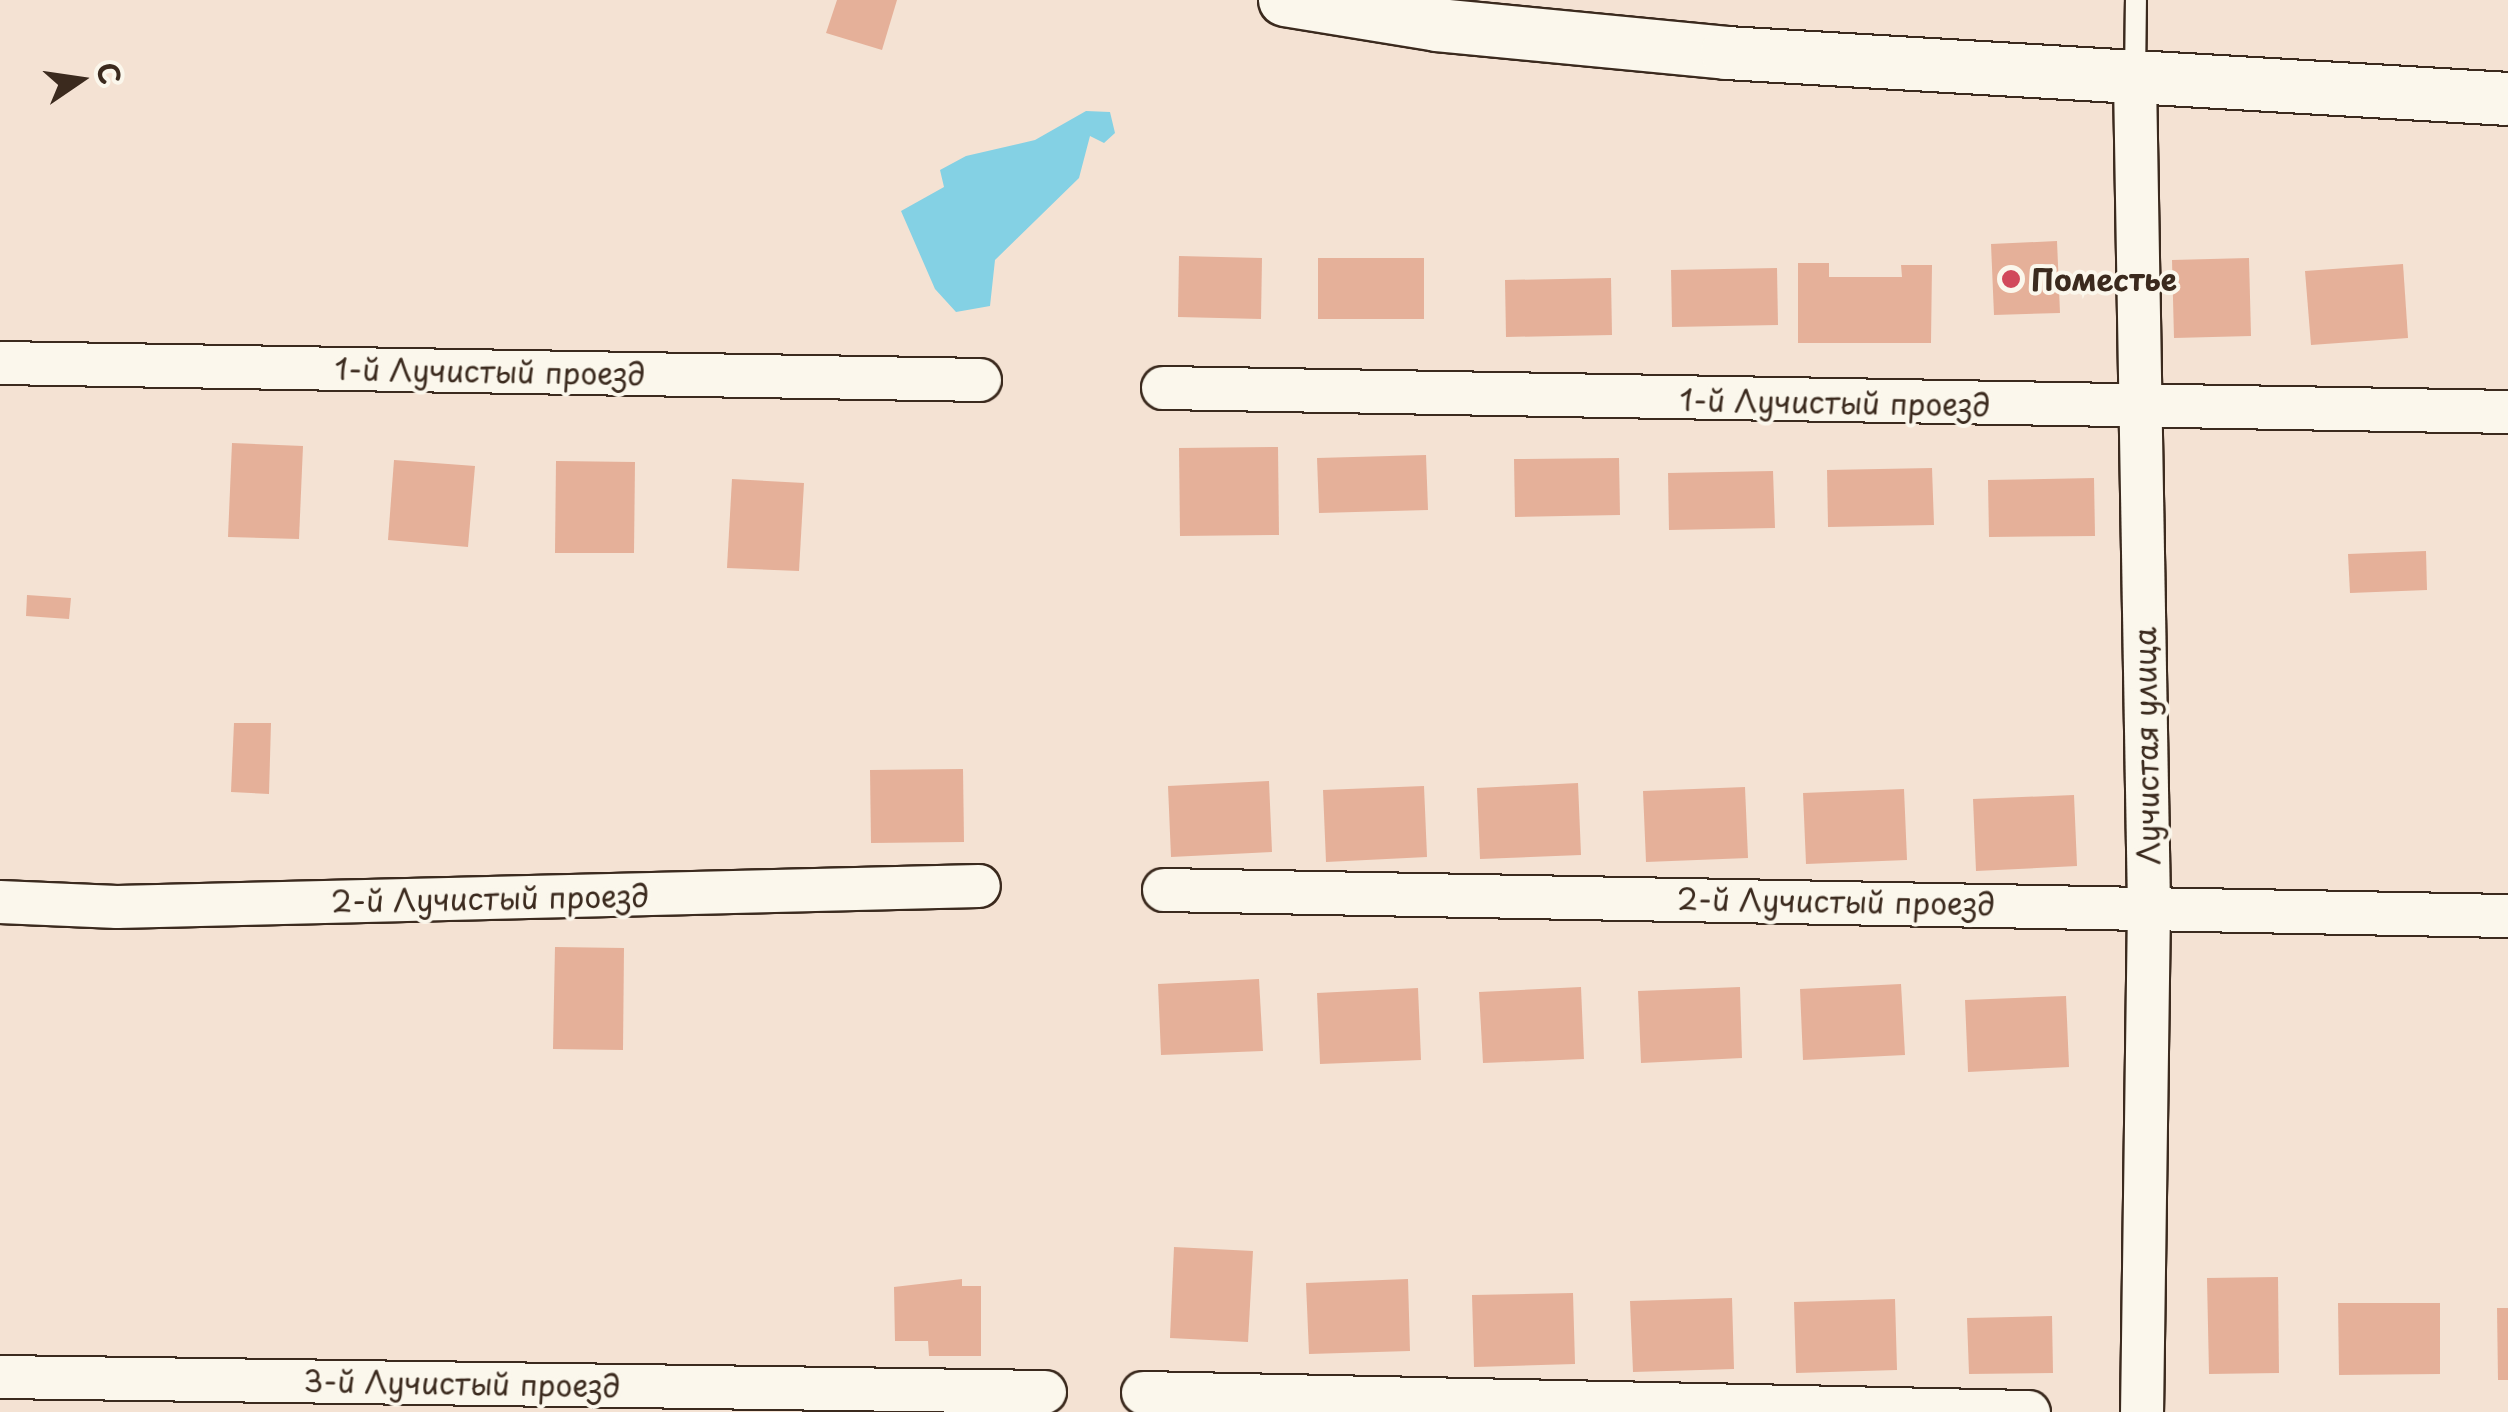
<!DOCTYPE html>
<html>
<head>
<meta charset="utf-8">
<style>
  body { margin:0 }
  #map { position:relative; width:2508px; height:1412px; overflow:hidden; background:#f4e2d3; font-family:"Playpen Sans",sans-serif }
  div>[style] { position:absolute }
  [style*='--x'] { left:calc(var(--x)*1px); top:calc(var(--y)*1px); width:calc(var(--w)*1px); rotate:calc(var(--a)*1deg) }
  .water>* { inset:0; background:#84d1e4 }
  .building>* { inset:0; background:#e5b099 }
  .roads { filter:drop-shadow(2px 0 #3b2a1e) drop-shadow(-2px 0 #3b2a1e) drop-shadow(0 2px #3b2a1e) drop-shadow(0 -2px #3b2a1e) }
  .service>* { height:20px; margin:-10px; padding:0 10px; transform-origin:10px; border-radius:10px; background:#fbf7ec }
  .minor>* { height:42px; margin:-21px; padding:0 21px; transform-origin:21px; border-radius:21px; background:#fbf7ec }
  .tertiary>* { height:52px; margin:-26px; padding:0 26px; transform-origin:26px; border-radius:26px; background:#fbf7ec }
  .dots>* { width:28px; height:28px; translate:-50% -50%; box-sizing:border-box; border:5px solid #fbf7ec; border-radius:50% }
  span { translate:-50% -50%; white-space:nowrap; text-align:center; line-height:1.15; -webkit-text-stroke:8px #fbf7ec; paint-order:stroke }
  .poi-label { font-size:30px; color:#3b2a1e; font-weight:700 }
  .left { translate:0 -50%; text-align:left }
  .street-label { font-size:30px; color:#3b2a1e }
  .north { position:absolute; left:30px; top:30px; width:100px; height:100px; -webkit-text-stroke:8px #fbf7ec; paint-order:stroke; rotate:77deg; font-size:28px; font-weight:700; line-height:40px; text-align:center; color:#3b2a1e }
  .north::after { content:''; display:block; margin:auto; width:35px; height:45px; background:#3b2a1e; clip-path:polygon(50% 0,100% 100%,50% 72%,0 100%) }
</style>
</head>
<body>
<div id="map">
  <div class="water">
    <div style="clip-path:polygon(1086px 111px,1110px 112px,1115px 133px,1104px 143px,1090px 136px,1079px 178px,995px 260px,990px 306px,956px 312px,935px 289px,901px 211px,944px 187px,940px 170px,966px 156px,1035px 140px)"></div>
  </div>
  <div class="building">
    <div style="clip-path:polygon(837px 0,897px 0,882px 50px,826px 33px)"></div>
    <div style="clip-path:polygon(2057px 241px,2060px 313px,1994px 315px,1991px 244px)"></div>
    <div style="clip-path:polygon(1179px 256px,1262px 258px,1261px 319px,1178px 317px)"></div>
    <div style="clip-path:polygon(1318px 258px,1424px 258px,1424px 319px,1318px 319px)"></div>
    <div style="clip-path:polygon(2249px 258px,2251px 336px,2174px 338px,2172px 260px)"></div>
    <div style="clip-path:polygon(1798px 263px,1829px 263px,1829px 277px,1902px 277px,1901px 265px,1932px 265px,1931px 343px,1798px 343px)"></div>
    <div style="clip-path:polygon(2403px 264px,2408px 338px,2311px 345px,2305px 271px)"></div>
    <div style="clip-path:polygon(1777px 268px,1778px 325px,1672px 327px,1671px 270px)"></div>
    <div style="clip-path:polygon(1611px 278px,1612px 335px,1506px 337px,1505px 280px)"></div>
    <div style="clip-path:polygon(232px 443px,303px 446px,299px 539px,228px 537px)"></div>
    <div style="clip-path:polygon(1278px 447px,1279px 535px,1180px 536px,1179px 448px)"></div>
    <div style="clip-path:polygon(1426px 455px,1428px 510px,1319px 513px,1317px 458px)"></div>
    <div style="clip-path:polygon(1619px 458px,1620px 515px,1515px 517px,1514px 459px)"></div>
    <div style="clip-path:polygon(394px 460px,475px 466px,468px 547px,388px 540px)"></div>
    <div style="clip-path:polygon(556px 461px,635px 462px,634px 553px,555px 553px)"></div>
    <div style="clip-path:polygon(1932px 468px,1934px 525px,1828px 527px,1827px 470px)"></div>
    <div style="clip-path:polygon(1773px 471px,1775px 528px,1669px 530px,1668px 473px)"></div>
    <div style="clip-path:polygon(2094px 478px,2095px 536px,1989px 537px,1988px 480px)"></div>
    <div style="clip-path:polygon(732px 479px,804px 483px,799px 571px,727px 568px)"></div>
    <div style="clip-path:polygon(2426px 551px,2427px 590px,2350px 593px,2348px 554px)"></div>
    <div style="clip-path:polygon(27px 595px,71px 598px,69px 619px,26px 616px)"></div>
    <div style="clip-path:polygon(234px 723px,271px 723px,269px 794px,231px 792px)"></div>
    <div style="clip-path:polygon(963px 769px,964px 842px,871px 843px,870px 770px)"></div>
    <div style="clip-path:polygon(1269px 781px,1272px 852px,1171px 857px,1168px 786px)"></div>
    <div style="clip-path:polygon(1578px 783px,1581px 855px,1480px 859px,1477px 788px)"></div>
    <div style="clip-path:polygon(1424px 786px,1427px 857px,1326px 862px,1323px 790px)"></div>
    <div style="clip-path:polygon(1745px 787px,1748px 858px,1646px 862px,1643px 791px)"></div>
    <div style="clip-path:polygon(1904px 789px,1907px 860px,1806px 864px,1803px 793px)"></div>
    <div style="clip-path:polygon(2074px 795px,2077px 866px,1976px 871px,1973px 799px)"></div>
    <div style="clip-path:polygon(555px 947px,624px 948px,623px 1050px,553px 1049px)"></div>
    <div style="clip-path:polygon(1259px 979px,1263px 1051px,1161px 1055px,1158px 984px)"></div>
    <div style="clip-path:polygon(1901px 984px,1905px 1055px,1803px 1060px,1800px 989px)"></div>
    <div style="clip-path:polygon(1581px 987px,1584px 1059px,1483px 1063px,1479px 992px)"></div>
    <div style="clip-path:polygon(1740px 987px,1742px 1058px,1641px 1063px,1638px 991px)"></div>
    <div style="clip-path:polygon(1418px 988px,1421px 1060px,1320px 1064px,1317px 993px)"></div>
    <div style="clip-path:polygon(2066px 996px,2069px 1067px,1968px 1072px,1965px 1000px)"></div>
    <div style="clip-path:polygon(1174px 1247px,1253px 1251px,1248px 1342px,1170px 1338px)"></div>
    <div style="clip-path:polygon(2278px 1277px,2279px 1373px,2209px 1374px,2207px 1278px)"></div>
    <div style="clip-path:polygon(962px 1279px,962px 1286px,981px 1286px,981px 1356px,929px 1356px,928px 1341px,895px 1341px,894px 1287px)"></div>
    <div style="clip-path:polygon(1408px 1279px,1410px 1351px,1309px 1354px,1306px 1283px)"></div>
    <div style="clip-path:polygon(1573px 1293px,1575px 1364px,1474px 1367px,1472px 1295px)"></div>
    <div style="clip-path:polygon(1732px 1298px,1734px 1369px,1633px 1372px,1630px 1301px)"></div>
    <div style="clip-path:polygon(1895px 1299px,1897px 1370px,1796px 1373px,1794px 1302px)"></div>
    <div style="clip-path:polygon(2338px 1303px,2440px 1303px,2440px 1374px,2339px 1375px)"></div>
    <div style="clip-path:polygon(2497px 1308px,2508px 1308px,2508px 1380px,2498px 1380px)"></div>
    <div style="clip-path:polygon(2052px 1316px,2053px 1373px,1969px 1374px,1967px 1318px)"></div>
  </div>
  <div class="roads">
    <div class="service">
      <div style="--x:2135;--y:78;--w:78;--a:-89.3"></div>
    </div>
    <div class="minor">
      <div style="--x:2135;--y:80;--w:827;--a:89.03"></div>
      <div style="--x:2149;--y:907;--w:505;--a:90.79"></div>
      <div style="--x:0;--y:363;--w:980;--a:0.99"></div>
      <div style="--x:1163;--y:388;--w:1345;--a:1.02"></div>
      <div style="--x:1164;--y:890;--w:1344;--a:1.11"></div>
      <div style="--x:0;--y:902;--w:117;--a:2.4"></div>
      <div style="--x:117;--y:907;--w:862;--a:-1.4"></div>
      <div style="--x:0;--y:1377;--w:1045;--a:0.82"></div>
      <div style="--x:1143;--y:1393;--w:886;--a:1.23"></div>
    </div>
    <div class="tertiary">
      <div style="--x:1285;--y:0;--w:154;--a:9.3"></div>
      <div style="--x:1437;--y:25;--w:291;--a:5.5"></div>
      <div style="--x:1727;--y:53;--w:782;--a:3.37"></div>
    </div>
  </div>
  <div class="dots">
    <div style="left:2011px;top:279px;background:#d1495b"></div>
  </div>
  <div class="poi-label">
    <span class="left" style="left:2031px;top:279px">Поместье</span>
  </div>
  <div class="street-label">
    <span style="left:490px;top:371px;rotate:1deg">1-й Лучистый проезд</span>
    <span style="left:1835px;top:402px;rotate:1deg">1-й Лучистый проезд</span>
    <span style="left:2146px;top:746px;rotate:-91deg">Лучистая улица</span>
    <span style="left:490px;top:898px;rotate:-1deg">2-й Лучистый проезд</span>
    <span style="left:1836px;top:901px;rotate:1deg">2-й Лучистый проезд</span>
    <span style="left:462px;top:1383px;rotate:1deg">3-й Лучистый проезд</span>
  </div>
  <div class="north">С</div>
</div>
</body>
</html>
